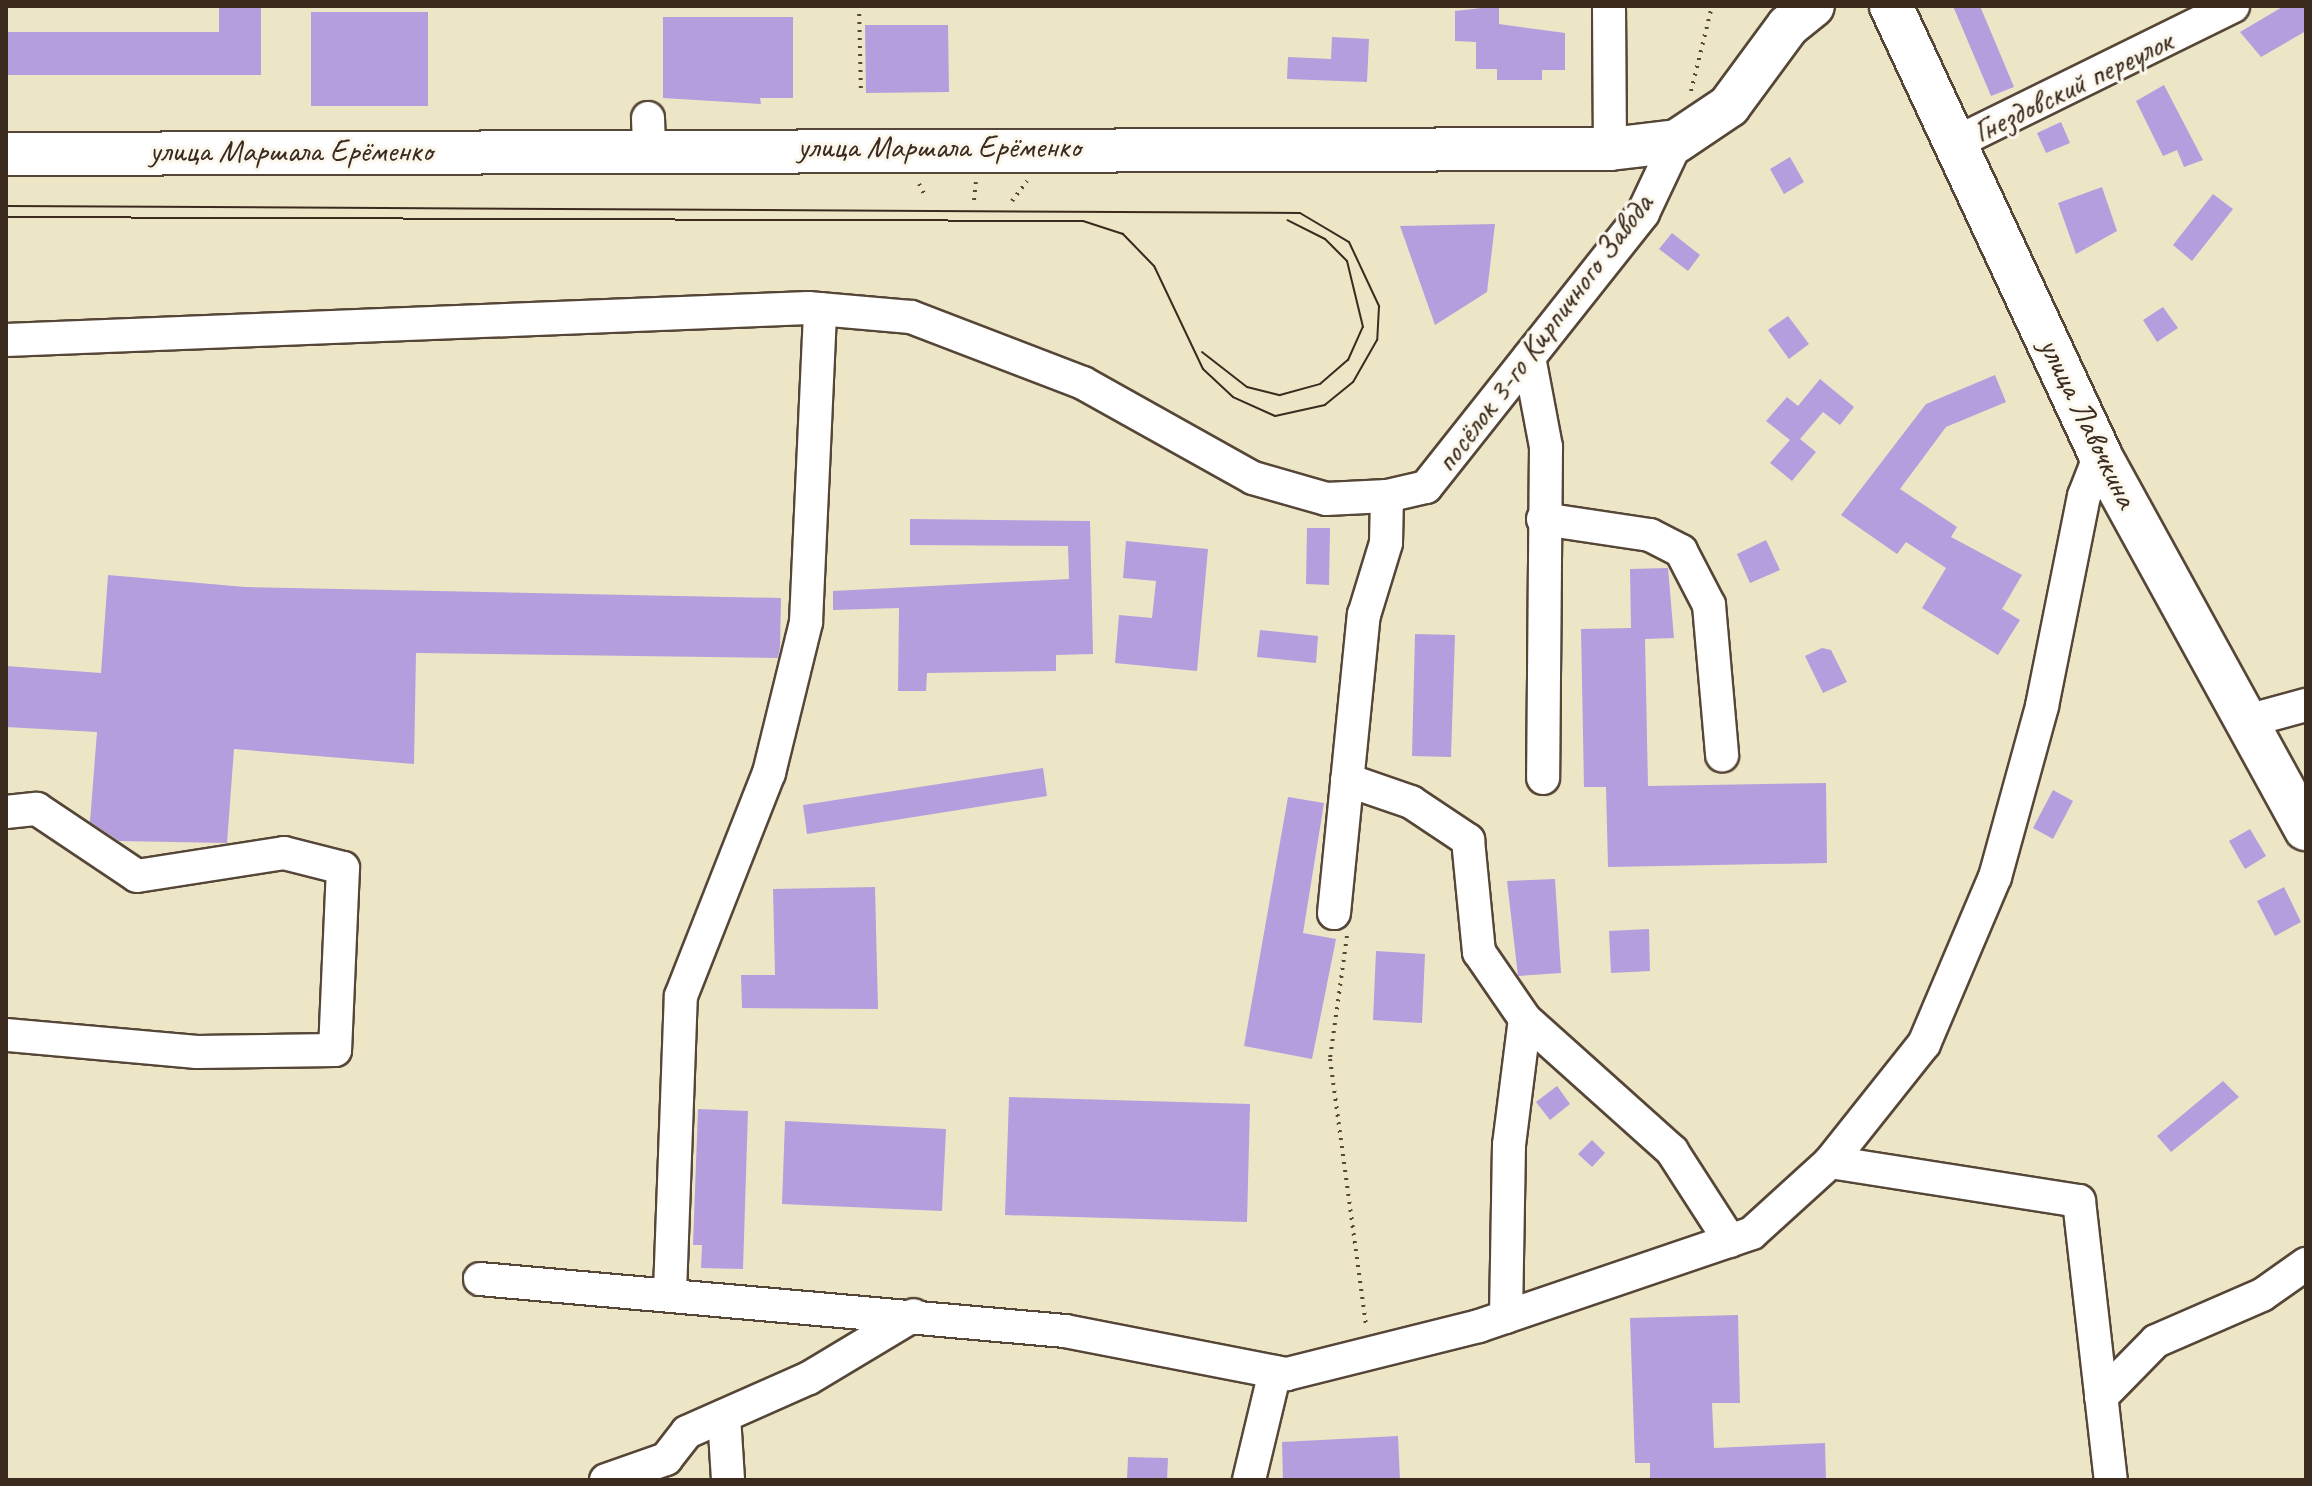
<!DOCTYPE html>
<html>
<head>
<meta charset="utf-8">
<style>
  body { margin:0 }
  #map { position:relative; width:2312px; height:1486px; overflow:hidden; background:#ece6c7; font-family:Caveat,sans-serif }
  div>[style] { position:absolute }
  [style*='--x'] { left:calc(var(--x)*1px); top:calc(var(--y)*1px); width:calc(var(--w)*1px); rotate:calc(var(--a)*1deg) }
  .building>* { inset:0; background:#b49edd }
  .path>* { height:4px; margin-top:-2px; transform-origin:0; background:repeating-linear-gradient(90deg,#564637 0 2px,transparent 0 8px) }
  .roads { filter:drop-shadow(2px 0 #564637) drop-shadow(-2px 0 #564637) drop-shadow(0 2px #564637) drop-shadow(0 -2px #564637) }
  .minor>* { height:32px; margin:-16px; padding:0 16px; transform-origin:16px; border-radius:16px; background:#fff }
  .major>* { height:42px; margin:-21px; padding:0 21px; transform-origin:21px; border-radius:21px; background:#fff }
  .tram>* { height:2px; margin:-1px; padding:0 1px; transform-origin:1px; border-radius:1px; background:#3b2a1e }
  span { translate:-50% -50%; white-space:nowrap; text-align:center; line-height:1.15; -webkit-text-stroke:6px #fbf7ec; paint-order:stroke }
  .street-label { font-size:32px; color:#3b2a1e }
  .frame { position:absolute; inset:0; border:8px solid #3b2a1e; pointer-events:none }
</style>
</head>
<body>
<div id="map">
  <div class="building">
    <div style="clip-path:polygon(219px 6px,261px 6px,261px 75px,6px 75px,6px 32px,219px 32px)"></div>
    <div style="clip-path:polygon(1499px 6px,1499px 24px,1565px 33px,1565px 70px,1542px 70px,1542px 80px,1497px 80px,1497px 69px,1476px 69px,1476px 42px,1455px 41px,1455px 11px)"></div>
    <div style="clip-path:polygon(1953px 6px,1980px 6px,2014px 87px,1991px 96px)"></div>
    <div style="clip-path:polygon(2284px 6px,2306px 6px,2306px 31px,2261px 57px,2240px 32px)"></div>
    <div style="clip-path:polygon(311px 12px,428px 12px,428px 106px,311px 106px)"></div>
    <div style="clip-path:polygon(663px 17px,793px 17px,793px 98px,760px 98px,761px 104px,663px 98px)"></div>
    <div style="clip-path:polygon(865px 25px,948px 25px,949px 92px,866px 93px)"></div>
    <div style="clip-path:polygon(1332px 37px,1369px 39px,1367px 82px,1287px 79px,1288px 57px,1331px 59px)"></div>
    <div style="clip-path:polygon(2164px 85px,2203px 160px,2184px 167px,2177px 150px,2163px 156px,2136px 101px)"></div>
    <div style="clip-path:polygon(2061px 122px,2070px 143px,2046px 153px,2037px 133px)"></div>
    <div style="clip-path:polygon(1790px 157px,1804px 182px,1784px 194px,1770px 169px)"></div>
    <div style="clip-path:polygon(2102px 187px,2117px 231px,2076px 254px,2058px 203px)"></div>
    <div style="clip-path:polygon(2213px 194px,2233px 209px,2192px 261px,2173px 245px)"></div>
    <div style="clip-path:polygon(1495px 224px,1487px 292px,1435px 325px,1400px 226px)"></div>
    <div style="clip-path:polygon(1672px 233px,1700px 255px,1688px 271px,1659px 249px)"></div>
    <div style="clip-path:polygon(2163px 307px,2178px 328px,2157px 342px,2143px 320px)"></div>
    <div style="clip-path:polygon(1788px 316px,1809px 344px,1789px 359px,1768px 330px)"></div>
    <div style="clip-path:polygon(1995px 375px,2006px 402px,1946px 427px,1900px 489px,1957px 527px,1951px 537px,2022px 575px,2002px 609px,2020px 620px,1998px 655px,1922px 608px,1946px 568px,1906px 542px,1897px 554px,1841px 515px,1926px 404px)"></div>
    <div style="clip-path:polygon(1820px 379px,1854px 407px,1840px 425px,1823px 412px,1800px 439px,1816px 452px,1792px 481px,1770px 463px,1790px 440px,1766px 421px,1787px 397px,1798px 406px)"></div>
    <div style="clip-path:polygon(910px 519px,1090px 521px,1093px 654px,1056px 655px,1056px 671px,927px 673px,926px 691px,898px 691px,899px 608px,833px 610px,833px 591px,1069px 579px,1068px 546px,910px 545px)"></div>
    <div style="clip-path:polygon(1307px 528px,1330px 528px,1329px 585px,1306px 584px)"></div>
    <div style="clip-path:polygon(1766px 540px,1780px 570px,1750px 583px,1737px 554px)"></div>
    <div style="clip-path:polygon(1126px 541px,1208px 549px,1197px 671px,1115px 663px,1119px 615px,1152px 618px,1156px 581px,1123px 578px)"></div>
    <div style="clip-path:polygon(1668px 568px,1674px 638px,1645px 639px,1648px 786px,1826px 783px,1827px 863px,1608px 867px,1606px 787px,1584px 787px,1581px 629px,1631px 628px,1630px 569px)"></div>
    <div style="clip-path:polygon(108px 575px,245px 587px,781px 598px,780px 647px,778px 658px,416px 653px,414px 764px,234px 749px,227px 843px,119px 841px,90px 822px,97px 732px,6px 727px,6px 666px,101px 673px)"></div>
    <div style="clip-path:polygon(1260px 630px,1318px 636px,1316px 663px,1257px 657px)"></div>
    <div style="clip-path:polygon(1415px 634px,1455px 635px,1451px 757px,1412px 756px)"></div>
    <div style="clip-path:polygon(1822px 648px,1831px 650px,1847px 682px,1823px 693px,1805px 656px)"></div>
    <div style="clip-path:polygon(1043px 768px,1047px 796px,807px 834px,803px 805px)"></div>
    <div style="clip-path:polygon(2053px 790px,2073px 801px,2053px 839px,2033px 828px)"></div>
    <div style="clip-path:polygon(1288px 797px,1324px 803px,1303px 933px,1336px 939px,1312px 1059px,1244px 1046px)"></div>
    <div style="clip-path:polygon(2250px 829px,2266px 856px,2245px 869px,2229px 841px)"></div>
    <div style="clip-path:polygon(1555px 879px,1561px 973px,1518px 976px,1507px 881px)"></div>
    <div style="clip-path:polygon(875px 887px,878px 1009px,742px 1008px,741px 975px,775px 975px,773px 889px)"></div>
    <div style="clip-path:polygon(2284px 887px,2301px 922px,2275px 936px,2257px 901px)"></div>
    <div style="clip-path:polygon(1649px 929px,1650px 971px,1611px 973px,1609px 931px)"></div>
    <div style="clip-path:polygon(1376px 951px,1425px 954px,1422px 1023px,1373px 1020px)"></div>
    <div style="clip-path:polygon(2223px 1081px,2239px 1097px,2171px 1152px,2157px 1136px)"></div>
    <div style="clip-path:polygon(1557px 1086px,1570px 1104px,1550px 1120px,1536px 1102px)"></div>
    <div style="clip-path:polygon(1009px 1097px,1250px 1104px,1247px 1222px,1005px 1215px)"></div>
    <div style="clip-path:polygon(698px 1109px,748px 1111px,743px 1269px,701px 1268px,702px 1245px,693px 1245px)"></div>
    <div style="clip-path:polygon(785px 1121px,946px 1129px,942px 1211px,782px 1204px)"></div>
    <div style="clip-path:polygon(1592px 1140px,1605px 1153px,1592px 1167px,1578px 1154px)"></div>
    <div style="clip-path:polygon(1738px 1315px,1740px 1403px,1712px 1403px,1714px 1448px,1825px 1443px,1826px 1480px,1650px 1480px,1650px 1463px,1635px 1463px,1630px 1318px)"></div>
    <div style="clip-path:polygon(1398px 1436px,1400px 1480px,1283px 1480px,1282px 1442px)"></div>
    <div style="clip-path:polygon(1128px 1457px,1168px 1458px,1167px 1480px,1127px 1480px)"></div>
  </div>
  <div class="path">
    <div style="--x:859;--y:6;--w:86;--a:88.7"></div>
    <div style="--x:1691;--y:91;--w:88;--a:-76.1"></div>
    <div style="--x:919;--y:184;--w:16;--a:63"></div>
    <div style="--x:974;--y:200;--w:18;--a:-84"></div>
    <div style="--x:1012;--y:201;--w:25;--a:-53"></div>
    <div style="--x:1347;--y:936;--w:124;--a:97.9"></div>
    <div style="--x:1330;--y:1059;--w:270;--a:82.3"></div>
  </div>
  <div class="roads">
    <div class="minor">
      <div style="--x:1609;--y:6;--w:143;--a:89.6"></div>
      <div style="--x:648;--y:118;--w:31;--a:88"></div>
      <div style="--x:1955;--y:143;--w:310;--a:-26.2"></div>
      <div style="--x:6;--y:340;--w:803;--a:-2.28"></div>
      <div style="--x:808;--y:308;--w:103;--a:5"></div>
      <div style="--x:911;--y:317;--w:184;--a:21"></div>
      <div style="--x:1083;--y:383;--w:195;--a:29.2"></div>
      <div style="--x:1253;--y:478;--w:76;--a:16"></div>
      <div style="--x:1326;--y:499;--w:61;--a:-2.8"></div>
      <div style="--x:1387;--y:496;--w:40;--a:-13"></div>
      <div style="--x:1426;--y:487;--w:350;--a:-51.6"></div>
      <div style="--x:1643;--y:213;--w:80;--a:-64.7"></div>
      <div style="--x:1529;--y:357;--w:92;--a:79.3"></div>
      <div style="--x:1546;--y:447;--w:331;--a:90.5"></div>
      <div style="--x:1543;--y:519;--w:108;--a:8.5"></div>
      <div style="--x:1650;--y:535;--w:35;--a:27"></div>
      <div style="--x:1681;--y:551;--w:61;--a:62.6"></div>
      <div style="--x:1709;--y:605;--w:151;--a:85"></div>
      <div style="--x:2247;--y:721;--w:61;--a:-15.2"></div>
      <div style="--x:1347;--y:780;--w:68;--a:19"></div>
      <div style="--x:1411;--y:802;--w:69;--a:33.7"></div>
      <div style="--x:1468;--y:840;--w:113;--a:84.4"></div>
      <div style="--x:1479;--y:952;--w:81;--a:55.5"></div>
      <div style="--x:1525;--y:1019;--w:198;--a:41.9"></div>
      <div style="--x:1672;--y:1151;--w:107;--a:57.2"></div>
      <div style="--x:6;--y:812;--w:31;--a:-6"></div>
      <div style="--x:37;--y:809;--w:120;--a:33.8"></div>
      <div style="--x:137;--y:876;--w:149;--a:-8.9"></div>
      <div style="--x:284;--y:853;--w:61;--a:14.3"></div>
      <div style="--x:343;--y:868;--w:182;--a:92.5"></div>
      <div style="--x:335;--y:1050;--w:138;--a:179.2"></div>
      <div style="--x:197;--y:1052;--w:192;--a:-174.9"></div>
      <div style="--x:1334;--y:913;--w:300;--a:-84.3"></div>
      <div style="--x:1364;--y:615;--w:75;--a:-73"></div>
      <div style="--x:1386;--y:543;--w:47;--a:-88.8"></div>
      <div style="--x:1830;--y:1162;--w:252;--a:8.9"></div>
      <div style="--x:2079;--y:1201;--w:281;--a:83.5"></div>
      <div style="--x:480;--y:1279;--w:587;--a:5.08"></div>
      <div style="--x:1065;--y:1331;--w:226;--a:11"></div>
      <div style="--x:1287;--y:1374;--w:198;--a:-14"></div>
      <div style="--x:1479;--y:1326;--w:288;--a:-18.8"></div>
      <div style="--x:1752;--y:1233;--w:105;--a:-42.3"></div>
      <div style="--x:1830;--y:1162;--w:151;--a:-51.5"></div>
      <div style="--x:1924;--y:1044;--w:181;--a:-67"></div>
      <div style="--x:1995;--y:877;--w:177;--a:-74.6"></div>
      <div style="--x:2042;--y:706;--w:214;--a:-78.7"></div>
      <div style="--x:2084;--y:496;--w:44;--a:-68.7"></div>
      <div style="--x:670;--y:1292;--w:296;--a:-87.9"></div>
      <div style="--x:681;--y:996;--w:240;--a:-68.5"></div>
      <div style="--x:769;--y:773;--w:155;--a:-76.2"></div>
      <div style="--x:806;--y:622;--w:313;--a:-87.4"></div>
      <div style="--x:1506;--y:1317;--w:172;--a:-89"></div>
      <div style="--x:1509;--y:1145;--w:127;--a:-82.8"></div>
      <div style="--x:2101;--y:1397;--w:78;--a:-45.5"></div>
      <div style="--x:2156;--y:1341;--w:116;--a:-23.5"></div>
      <div style="--x:2262;--y:1295;--w:54;--a:-35.2"></div>
      <div style="--x:724;--y:1416;--w:64;--a:86.4"></div>
      <div style="--x:606;--y:1480;--w:64;--a:-19.3"></div>
      <div style="--x:666;--y:1459;--w:34;--a:-52"></div>
      <div style="--x:687;--y:1432;--w:133;--a:-23.9"></div>
      <div style="--x:809;--y:1378;--w:122;--a:-31"></div>
      <div style="--x:1249;--y:1480;--w:111;--a:-76.5"></div>
    </div>
    <div class="major">
      <div style="--x:1891;--y:6;--w:495;--a:65"></div>
      <div style="--x:2100;--y:455;--w:427;--a:61.2"></div>
      <div style="--x:6;--y:154;--w:1604;--a:-0.18"></div>
      <div style="--x:1610;--y:149;--w:67;--a:-6.8"></div>
      <div style="--x:1677;--y:141;--w:63;--a:-33.9"></div>
      <div style="--x:1729;--y:106;--w:99;--a:-53.6"></div>
      <div style="--x:1788;--y:26;--w:32;--a:-39"></div>
    </div>
  </div>
  <div class="tram">
    <div style="--x:6;--y:206;--w:1294;--a:0.31"></div>
    <div style="--x:1300;--y:213;--w:57;--a:30.6"></div>
    <div style="--x:1349;--y:242;--w:71;--a:64.9"></div>
    <div style="--x:1379;--y:306;--w:34;--a:93"></div>
    <div style="--x:1377;--y:340;--w:48;--a:119.7"></div>
    <div style="--x:1353;--y:382;--w:36;--a:141"></div>
    <div style="--x:1325;--y:405;--w:51;--a:167.6"></div>
    <div style="--x:1275;--y:416;--w:46;--a:-155.7"></div>
    <div style="--x:1233;--y:397;--w:41;--a:-137"></div>
    <div style="--x:1203;--y:369;--w:114;--a:-115.4"></div>
    <div style="--x:1154;--y:266;--w:45;--a:-134.1"></div>
    <div style="--x:1123;--y:234;--w:42;--a:-162"></div>
    <div style="--x:1083;--y:221;--w:1077;--a:-179.79"></div>
    <div style="--x:1202;--y:352;--w:57;--a:37.9"></div>
    <div style="--x:1247;--y:387;--w:34;--a:14"></div>
    <div style="--x:1280;--y:395;--w:41;--a:-15.4"></div>
    <div style="--x:1320;--y:384;--w:37;--a:-41"></div>
    <div style="--x:1348;--y:360;--w:36;--a:-66"></div>
    <div style="--x:1363;--y:327;--w:68;--a:-103.6"></div>
    <div style="--x:1347;--y:261;--w:31;--a:-135"></div>
    <div style="--x:1325;--y:239;--w:42;--a:-153.4"></div>
  </div>
  <div class="street-label">
    <span style="left:2073px;top:87px;rotate:-26deg">Гнездовский переулок</span>
    <span style="left:939px;top:147px">улица Маршала Ерёменко</span>
    <span style="left:291px;top:151px">улица Маршала Ерёменко</span>
    <span style="left:1544px;top:333px;rotate:-53deg">посёлок 3-го Кирпичного Завода</span>
    <span style="left:2088px;top:423px;rotate:64deg">улица Лавочкина</span>
  </div>
  <div class="frame"></div>
</div>
</body>
</html>
